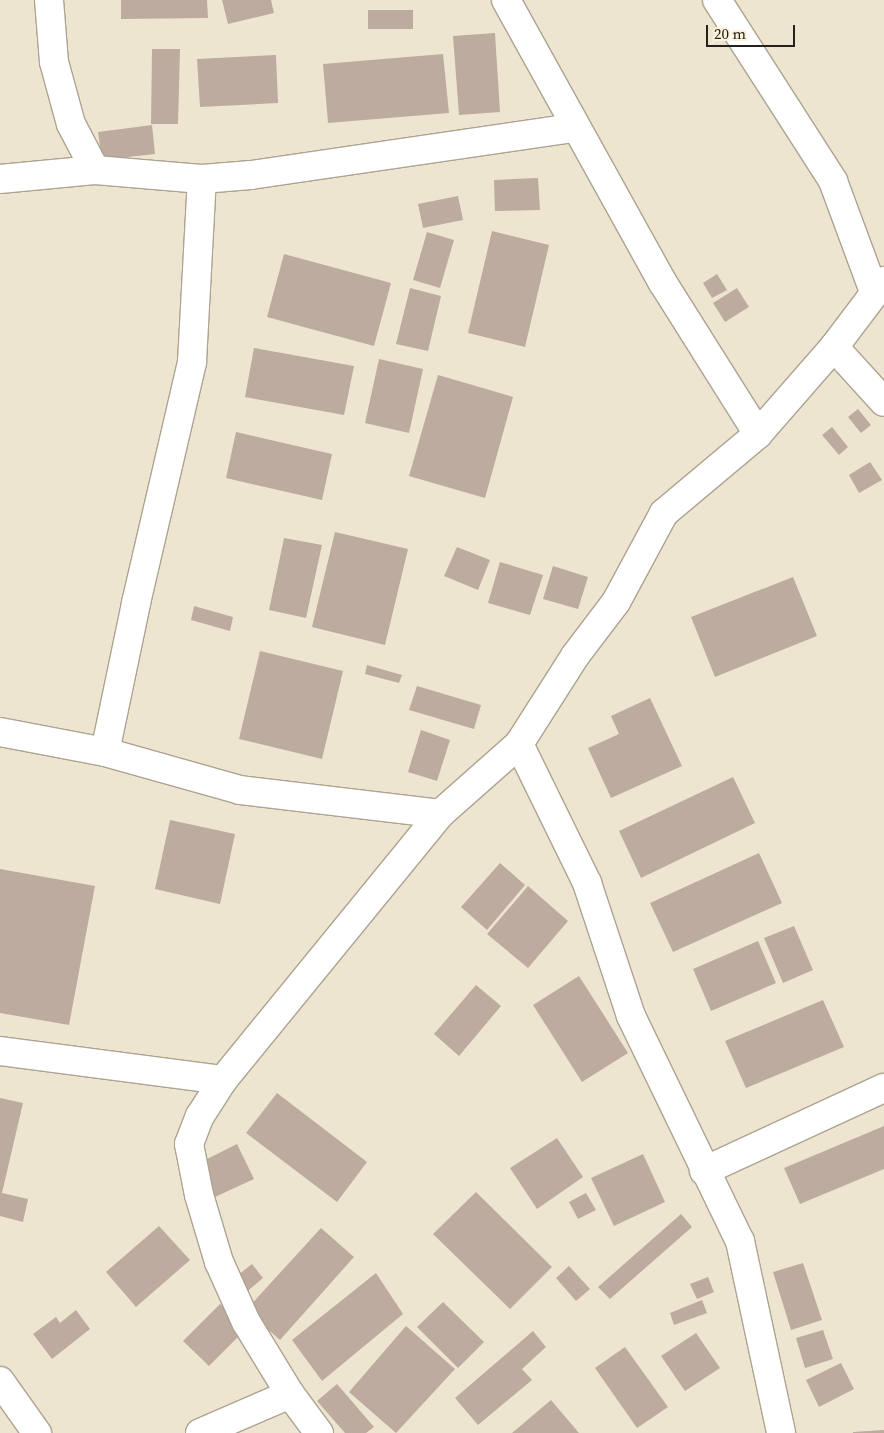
<!DOCTYPE html>
<html>
<head>
<meta charset="utf-8">
<style>
  body { margin:0 }
  #map { position:relative; width:884px; height:1433px; overflow:hidden; background:#eee5d1; font-family:"Source Serif 4",serif }
  div>[style] { position:absolute }
  [style*='--x'] { left:calc(var(--x)*1px); top:calc(var(--y)*1px); width:calc(var(--w)*1px); rotate:calc(var(--a)*1deg) }
  .building>* { inset:0; background:#beab9f }
  .roads { filter:drop-shadow(1px 0 #aca390) drop-shadow(-1px 0 #aca390) drop-shadow(0 1px #aca390) drop-shadow(0 -1px #aca390) }
  .minor>* { height:28px; margin:-14px; padding:0 14px; transform-origin:14px; border-radius:14px; background:#fff }
  span { translate:-50% -50%; white-space:nowrap; text-align:center; line-height:1.15; -webkit-text-stroke:5px #fcf2de; paint-order:stroke }
  .scale { position:absolute; left:706px; top:25px; width:89px; height:22px; box-sizing:border-box; border:2px solid #25211a; border-top:0; padding-left:6px; font-size:15px; line-height:18px; white-space:nowrap; color:#25211a; -webkit-text-stroke:4px #fcf2de; paint-order:stroke }
</style>
</head>
<body>
<div id="map">
  <div class="building">
    <div style="clip-path:polygon(121px 0,207px 0,208px 18px,121px 19px)"></div>
    <div style="clip-path:polygon(222px 0,271px 0,274px 13px,228px 24px)"></div>
    <div style="clip-path:polygon(368px 10px,413px 10px,413px 29px,368px 29px)"></div>
    <div style="clip-path:polygon(495px 33px,500px 112px,459px 115px,453px 36px)"></div>
    <div style="clip-path:polygon(152px 49px,180px 49px,178px 124px,151px 124px)"></div>
    <div style="clip-path:polygon(443px 54px,449px 113px,328px 123px,323px 64px)"></div>
    <div style="clip-path:polygon(276px 55px,278px 103px,200px 107px,197px 59px)"></div>
    <div style="clip-path:polygon(152px 125px,155px 154px,102px 160px,98px 132px)"></div>
    <div style="clip-path:polygon(538px 178px,540px 210px,495px 211px,494px 180px)"></div>
    <div style="clip-path:polygon(458px 196px,463px 220px,423px 228px,418px 204px)"></div>
    <div style="clip-path:polygon(492px 231px,549px 245px,525px 347px,468px 333px)"></div>
    <div style="clip-path:polygon(427px 232px,454px 240px,440px 288px,413px 280px)"></div>
    <div style="clip-path:polygon(284px 254px,391px 283px,374px 346px,267px 317px)"></div>
    <div style="clip-path:polygon(717px 274px,727px 290px,712px 298px,703px 283px)"></div>
    <div style="clip-path:polygon(410px 288px,441px 296px,428px 351px,396px 344px)"></div>
    <div style="clip-path:polygon(737px 288px,749px 307px,725px 322px,713px 303px)"></div>
    <div style="clip-path:polygon(254px 348px,354px 366px,344px 415px,245px 397px)"></div>
    <div style="clip-path:polygon(379px 359px,423px 369px,409px 433px,365px 423px)"></div>
    <div style="clip-path:polygon(438px 375px,513px 397px,485px 498px,409px 476px)"></div>
    <div style="clip-path:polygon(858px 409px,871px 425px,861px 433px,848px 417px)"></div>
    <div style="clip-path:polygon(832px 427px,848px 447px,839px 455px,822px 435px)"></div>
    <div style="clip-path:polygon(236px 432px,332px 454px,322px 500px,226px 478px)"></div>
    <div style="clip-path:polygon(870px 462px,882px 480px,859px 493px,849px 475px)"></div>
    <div style="clip-path:polygon(335px 532px,408px 549px,385px 645px,312px 627px)"></div>
    <div style="clip-path:polygon(284px 538px,322px 545px,306px 618px,269px 610px)"></div>
    <div style="clip-path:polygon(457px 547px,490px 560px,478px 590px,444px 576px)"></div>
    <div style="clip-path:polygon(500px 562px,543px 575px,530px 615px,488px 603px)"></div>
    <div style="clip-path:polygon(553px 566px,588px 577px,578px 609px,543px 599px)"></div>
    <div style="clip-path:polygon(793px 577px,817px 636px,715px 677px,691px 617px)"></div>
    <div style="clip-path:polygon(194px 606px,233px 617px,230px 631px,191px 620px)"></div>
    <div style="clip-path:polygon(260px 651px,343px 671px,322px 759px,239px 739px)"></div>
    <div style="clip-path:polygon(367px 665px,402px 675px,399px 683px,365px 674px)"></div>
    <div style="clip-path:polygon(417px 686px,481px 705px,474px 729px,409px 710px)"></div>
    <div style="clip-path:polygon(650px 698px,682px 766px,611px 798px,588px 748px,619px 734px,611px 716px)"></div>
    <div style="clip-path:polygon(421px 730px,450px 740px,437px 781px,408px 772px)"></div>
    <div style="clip-path:polygon(733px 777px,755px 823px,641px 878px,619px 831px)"></div>
    <div style="clip-path:polygon(170px 820px,235px 834px,220px 904px,155px 889px)"></div>
    <div style="clip-path:polygon(759px 853px,782px 903px,673px 952px,650px 903px)"></div>
    <div style="clip-path:polygon(500px 863px,525px 885px,487px 930px,461px 907px)"></div>
    <div style="clip-path:polygon(0 869px,95px 886px,69px 1025px,0 1013px)"></div>
    <div style="clip-path:polygon(528px 886px,568px 921px,528px 968px,487px 934px)"></div>
    <div style="clip-path:polygon(794px 926px,813px 970px,783px 983px,764px 938px)"></div>
    <div style="clip-path:polygon(758px 941px,776px 983px,711px 1011px,693px 969px)"></div>
    <div style="clip-path:polygon(579px 976px,628px 1053px,582px 1082px,533px 1005px)"></div>
    <div style="clip-path:polygon(476px 985px,501px 1006px,459px 1056px,434px 1034px)"></div>
    <div style="clip-path:polygon(823px 1000px,844px 1047px,746px 1088px,725px 1041px)"></div>
    <div style="clip-path:polygon(277px 1093px,367px 1162px,337px 1202px,246px 1133px)"></div>
    <div style="clip-path:polygon(0 1098px,23px 1103px,2px 1193px,28px 1199px,23px 1222px,0 1216px)"></div>
    <div style="clip-path:polygon(884px 1126px,884px 1169px,800px 1204px,784px 1168px)"></div>
    <div style="clip-path:polygon(557px 1138px,583px 1177px,537px 1209px,510px 1168px)"></div>
    <div style="clip-path:polygon(237px 1144px,254px 1179px,215px 1197px,199px 1163px)"></div>
    <div style="clip-path:polygon(643px 1154px,665px 1202px,614px 1226px,591px 1178px)"></div>
    <div style="clip-path:polygon(476px 1192px,552px 1267px,510px 1309px,433px 1234px)"></div>
    <div style="clip-path:polygon(586px 1193px,596px 1210px,578px 1219px,569px 1202px)"></div>
    <div style="clip-path:polygon(681px 1214px,692px 1227px,610px 1299px,598px 1287px)"></div>
    <div style="clip-path:polygon(159px 1226px,190px 1260px,136px 1307px,106px 1272px)"></div>
    <div style="clip-path:polygon(321px 1228px,354px 1257px,280px 1340px,246px 1310px)"></div>
    <div style="clip-path:polygon(803px 1263px,822px 1320px,791px 1330px,773px 1272px)"></div>
    <div style="clip-path:polygon(252px 1264px,263px 1278px,244px 1294px,233px 1279px)"></div>
    <div style="clip-path:polygon(569px 1266px,590px 1289px,576px 1301px,556px 1278px)"></div>
    <div style="clip-path:polygon(376px 1273px,403px 1314px,322px 1381px,292px 1340px)"></div>
    <div style="clip-path:polygon(708px 1277px,714px 1292px,697px 1299px,690px 1284px)"></div>
    <div style="clip-path:polygon(702px 1300px,707px 1313px,674px 1325px,670px 1313px)"></div>
    <div style="clip-path:polygon(443px 1302px,484px 1342px,458px 1368px,417px 1327px)"></div>
    <div style="clip-path:polygon(220px 1304px,246px 1329px,209px 1366px,183px 1341px)"></div>
    <div style="clip-path:polygon(76px 1310px,90px 1329px,52px 1359px,33px 1334px,56px 1317px,60px 1323px)"></div>
    <div style="clip-path:polygon(406px 1326px,455px 1369px,396px 1433px,349px 1392px)"></div>
    <div style="clip-path:polygon(823px 1330px,833px 1359px,805px 1368px,796px 1338px)"></div>
    <div style="clip-path:polygon(533px 1331px,546px 1347px,522px 1369px,532px 1380px,478px 1425px,455px 1398px)"></div>
    <div style="clip-path:polygon(696px 1333px,720px 1368px,685px 1391px,661px 1356px)"></div>
    <div style="clip-path:polygon(625px 1347px,668px 1407px,637px 1428px,595px 1368px)"></div>
    <div style="clip-path:polygon(841px 1363px,854px 1389px,819px 1407px,806px 1380px)"></div>
    <div style="clip-path:polygon(337px 1384px,374px 1427px,366px 1433px,345px 1433px,317px 1401px)"></div>
    <div style="clip-path:polygon(551px 1400px,579px 1433px,512px 1433px)"></div>
    <div style="clip-path:polygon(884px 1430px,884px 1433px,853px 1433px,853px 1432px)"></div>
  </div>
  <div class="roads">
    <div class="minor">
      <div style="--x:49;--y:0;--w:62;--a:85.4"></div>
      <div style="--x:54;--y:62;--w:64;--a:74.7"></div>
      <div style="--x:71;--y:124;--w:52;--a:62.4"></div>
      <div style="--x:506;--y:0;--w:324;--a:61"></div>
      <div style="--x:663;--y:283;--w:178;--a:57.8"></div>
      <div style="--x:717;--y:0;--w:215;--a:57.3"></div>
      <div style="--x:833;--y:181;--w:118;--a:69.7"></div>
      <div style="--x:0;--y:179;--w:95;--a:-5.4"></div>
      <div style="--x:95;--y:170;--w:107;--a:4.8"></div>
      <div style="--x:202;--y:179;--w:49;--a:-4.7"></div>
      <div style="--x:251;--y:175;--w:326;--a:-8.3"></div>
      <div style="--x:834;--y:347;--w:74;--a:47.7"></div>
      <div style="--x:0;--y:732;--w:107;--a:10.8"></div>
      <div style="--x:105;--y:752;--w:140;--a:15.7"></div>
      <div style="--x:240;--y:790;--w:201;--a:6.8"></div>
      <div style="--x:519;--y:744;--w:155;--a:63.9"></div>
      <div style="--x:587;--y:883;--w:140;--a:71.7"></div>
      <div style="--x:631;--y:1016;--w:250;--a:64.2"></div>
      <div style="--x:740;--y:1241;--w:196;--a:77.9"></div>
      <div style="--x:105;--y:752;--w:152;--a:-78.2"></div>
      <div style="--x:136;--y:603;--w:247;--a:-76.9"></div>
      <div style="--x:192;--y:362;--w:183;--a:-86.9"></div>
      <div style="--x:0;--y:1051;--w:225;--a:7.4"></div>
      <div style="--x:704;--y:1171;--w:198;--a:-24.8"></div>
      <div style="--x:0;--y:1381;--w:64;--a:54.6"></div>
      <div style="--x:200;--y:1433;--w:98;--a:-23.4"></div>
      <div style="--x:319;--y:1433;--w:49;--a:-126.6"></div>
      <div style="--x:290;--y:1394;--w:84;--a:-121.4"></div>
      <div style="--x:246;--y:1322;--w:66;--a:-114.2"></div>
      <div style="--x:219;--y:1262;--w:70;--a:-106.6"></div>
      <div style="--x:199;--y:1195;--w:52;--a:-101.1"></div>
      <div style="--x:189;--y:1144;--w:30;--a:-69"></div>
      <div style="--x:200;--y:1116;--w:43;--a:-57.4"></div>
      <div style="--x:223;--y:1080;--w:343;--a:-50.8"></div>
      <div style="--x:440;--y:814;--w:106;--a:-41.5"></div>
      <div style="--x:519;--y:744;--w:104;--a:-57.5"></div>
      <div style="--x:575;--y:656;--w:68;--a:-52.8"></div>
      <div style="--x:616;--y:602;--w:101;--a:-61.7"></div>
      <div style="--x:664;--y:513;--w:123;--a:-40"></div>
      <div style="--x:758;--y:434;--w:116;--a:-48.9"></div>
      <div style="--x:834;--y:347;--w:83;--a:-52.9"></div>
    </div>
  </div>
  <div class="scale">20 m</div>
</div>
</body>
</html>
